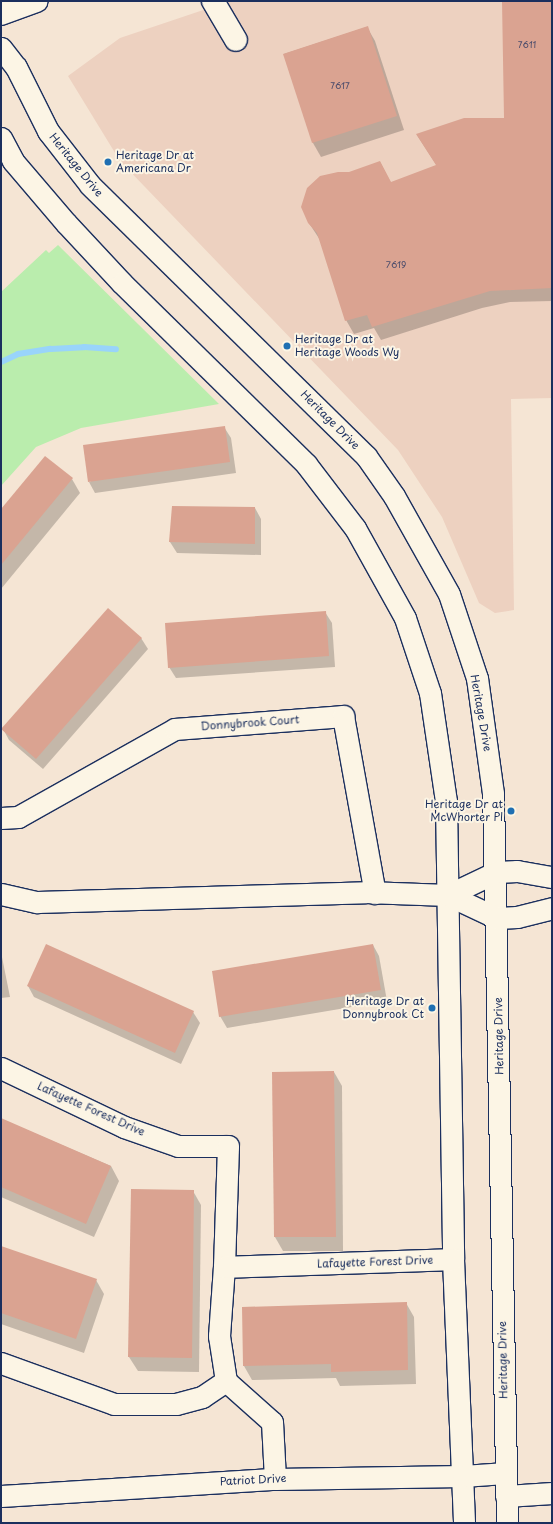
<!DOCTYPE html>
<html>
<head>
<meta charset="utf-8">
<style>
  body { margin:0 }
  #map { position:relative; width:553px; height:1524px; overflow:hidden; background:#f5e5d4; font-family:"Playpen Sans",sans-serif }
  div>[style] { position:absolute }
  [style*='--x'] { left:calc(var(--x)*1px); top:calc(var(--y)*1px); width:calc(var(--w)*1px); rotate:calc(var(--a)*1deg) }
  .built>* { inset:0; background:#edd1c0 }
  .green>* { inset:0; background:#baedad }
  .shadow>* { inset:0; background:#0003 }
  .stream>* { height:6px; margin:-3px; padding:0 3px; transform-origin:3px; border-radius:3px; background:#99d4fa }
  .building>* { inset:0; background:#daa391 }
  .roads { filter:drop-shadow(1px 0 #1b2f5e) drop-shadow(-1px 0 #1b2f5e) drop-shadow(0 1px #1b2f5e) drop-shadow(0 -1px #1b2f5e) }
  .minor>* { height:21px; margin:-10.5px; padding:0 10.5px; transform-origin:10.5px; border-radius:10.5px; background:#fcf5e5 }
  .major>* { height:22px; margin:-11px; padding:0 11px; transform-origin:11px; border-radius:11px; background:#fcf5e5 }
  .dots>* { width:11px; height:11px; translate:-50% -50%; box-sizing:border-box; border:2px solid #fcf5e5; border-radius:50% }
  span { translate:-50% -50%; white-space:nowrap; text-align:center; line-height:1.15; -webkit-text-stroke:4px #fcf5e5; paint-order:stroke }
  .number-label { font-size:9px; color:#4b4c6b }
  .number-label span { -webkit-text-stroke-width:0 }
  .poi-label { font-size:11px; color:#1b2f5e }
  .left { translate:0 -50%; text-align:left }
  .right { translate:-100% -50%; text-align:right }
  .street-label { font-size:11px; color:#1b2f5e }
  .frame { position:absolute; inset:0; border:2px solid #1b2f5e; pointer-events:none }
</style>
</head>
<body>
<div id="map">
  <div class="built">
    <div style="clip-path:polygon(230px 1px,552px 1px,552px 398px,511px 399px,514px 610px,495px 613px,479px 603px,442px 517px,398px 450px,120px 161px,68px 76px,120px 38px)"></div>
  </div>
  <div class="green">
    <div style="clip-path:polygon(58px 245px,219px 404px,81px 428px,36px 447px,1px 486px,1px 292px,46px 250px,49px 253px)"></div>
  </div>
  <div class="shadow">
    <div style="clip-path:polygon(503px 1px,552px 1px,552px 301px,510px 302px,482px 308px,381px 340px,374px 328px,354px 334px,346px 320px,320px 240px,309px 223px,350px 173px,380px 162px,391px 183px,437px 166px,417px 135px,505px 119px)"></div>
    <div style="clip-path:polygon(367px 27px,375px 41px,404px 130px,321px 157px,313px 143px,284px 54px)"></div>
    <div style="clip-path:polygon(224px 427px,231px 438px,236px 473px,95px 493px,89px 482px)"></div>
    <div style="clip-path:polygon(72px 479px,80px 493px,1px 589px,1px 510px)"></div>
    <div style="clip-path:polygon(173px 507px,255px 508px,261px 519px,261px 555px,177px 553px,170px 542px)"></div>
    <div style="clip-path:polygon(325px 612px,332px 623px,335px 667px,176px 678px,169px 667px)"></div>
    <div style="clip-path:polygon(141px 638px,148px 649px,43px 769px,9px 740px,3px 729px)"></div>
    <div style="clip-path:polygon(373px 945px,379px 956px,387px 1001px,227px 1028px,220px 1016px)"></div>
    <div style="clip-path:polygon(1px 952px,10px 997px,1px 998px)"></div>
    <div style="clip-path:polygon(28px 986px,193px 1012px,200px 1023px,181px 1064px,34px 997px)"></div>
    <div style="clip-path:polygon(334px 1072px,342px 1086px,343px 1251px,283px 1251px,275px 1237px)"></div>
    <div style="clip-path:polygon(1px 1119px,111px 1166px,119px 1181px,94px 1237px,1px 1197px)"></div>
    <div style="clip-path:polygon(193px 1191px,201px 1205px,199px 1372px,138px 1371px,129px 1357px)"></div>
    <div style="clip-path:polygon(1px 1247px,96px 1280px,104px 1294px,84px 1353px,1px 1324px)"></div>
    <div style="clip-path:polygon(406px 1303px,414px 1317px,416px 1384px,340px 1386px,336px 1378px,252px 1380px,244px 1366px,243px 1308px)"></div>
  </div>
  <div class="stream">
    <div style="--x:1;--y:362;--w:19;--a:-25"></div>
    <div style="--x:18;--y:354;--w:33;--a:-9"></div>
    <div style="--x:51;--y:349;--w:33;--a:-3"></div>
    <div style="--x:84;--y:347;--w:32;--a:4"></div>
  </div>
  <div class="building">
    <div style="clip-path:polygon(502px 1px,552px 1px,552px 288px,490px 291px,372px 327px,367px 315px,345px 321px,317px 233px,308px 223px,301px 207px,307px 188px,320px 176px,338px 172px,349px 172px,380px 161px,391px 182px,436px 165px,416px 134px,464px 118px,504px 118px)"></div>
    <div style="clip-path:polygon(368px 26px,397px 116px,312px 143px,283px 54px)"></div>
    <div style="clip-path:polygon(225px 426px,230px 462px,88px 482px,83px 445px)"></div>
    <div style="clip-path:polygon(45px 456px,73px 478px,1px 565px,1px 509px)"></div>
    <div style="clip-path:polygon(172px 506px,255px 507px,255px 544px,169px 542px)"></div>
    <div style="clip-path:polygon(108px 608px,142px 638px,36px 759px,1px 729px)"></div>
    <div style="clip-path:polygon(326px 611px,329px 656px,168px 668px,165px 623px)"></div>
    <div style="clip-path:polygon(46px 944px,194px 1011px,175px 1053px,27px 986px)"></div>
    <div style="clip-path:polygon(373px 944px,381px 990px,219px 1017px,212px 971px)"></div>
    <div style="clip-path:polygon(334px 1071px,336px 1237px,274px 1237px,272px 1072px)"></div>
    <div style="clip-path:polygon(1px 1118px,111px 1166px,86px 1224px,1px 1187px)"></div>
    <div style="clip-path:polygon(131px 1189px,194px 1190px,192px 1358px,128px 1357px)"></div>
    <div style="clip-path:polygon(1px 1246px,97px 1279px,76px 1339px,1px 1313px)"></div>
    <div style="clip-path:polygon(407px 1302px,408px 1370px,331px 1372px,331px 1364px,243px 1366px,242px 1307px)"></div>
  </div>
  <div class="roads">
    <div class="minor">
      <div style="--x:1;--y:48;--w:24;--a:52"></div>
      <div style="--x:16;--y:67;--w:72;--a:63.4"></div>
      <div style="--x:48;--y:131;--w:68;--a:52.1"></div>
      <div style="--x:90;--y:185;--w:387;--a:44.5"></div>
      <div style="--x:366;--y:456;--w:49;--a:55"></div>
      <div style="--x:394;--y:496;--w:112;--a:60.7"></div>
      <div style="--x:449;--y:594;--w:89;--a:71.6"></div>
      <div style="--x:477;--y:678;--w:117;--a:82.1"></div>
      <div style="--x:493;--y:794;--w:729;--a:88.9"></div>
      <div style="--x:1;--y:138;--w:26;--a:62"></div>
      <div style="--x:13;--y:161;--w:82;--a:49.5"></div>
      <div style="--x:66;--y:223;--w:82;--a:47"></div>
      <div style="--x:122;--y:283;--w:258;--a:44.5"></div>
      <div style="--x:306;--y:464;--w:81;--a:52.6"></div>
      <div style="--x:355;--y:528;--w:103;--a:60.9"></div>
      <div style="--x:405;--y:618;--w:79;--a:71.6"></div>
      <div style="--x:430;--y:693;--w:109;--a:81.6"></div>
      <div style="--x:446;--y:801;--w:458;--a:89.1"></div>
      <div style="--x:453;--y:1259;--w:264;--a:87.6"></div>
      <div style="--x:1;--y:818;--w:17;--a:-3"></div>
      <div style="--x:18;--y:817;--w:180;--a:-29.3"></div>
      <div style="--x:175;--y:729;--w:169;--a:-4.4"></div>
      <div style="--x:343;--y:716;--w:180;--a:79.8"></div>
      <div style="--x:1;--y:894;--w:37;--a:13"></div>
      <div style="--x:37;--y:902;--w:329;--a:-1.7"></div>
      <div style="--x:366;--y:892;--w:82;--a:2.1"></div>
      <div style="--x:448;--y:895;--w:54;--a:25.1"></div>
      <div style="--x:497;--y:918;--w:20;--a:-3"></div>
      <div style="--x:517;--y:917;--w:36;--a:-14"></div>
      <div style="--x:448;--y:895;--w:53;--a:-25.6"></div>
      <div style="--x:496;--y:872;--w:21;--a:-3"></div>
      <div style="--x:517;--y:871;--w:36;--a:10"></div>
      <div style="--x:1;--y:1068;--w:136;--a:25.6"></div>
      <div style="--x:124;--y:1127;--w:57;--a:19.4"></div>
      <div style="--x:178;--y:1146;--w:50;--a:0"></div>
      <div style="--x:228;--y:1146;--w:121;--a:91.9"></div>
      <div style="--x:1;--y:1363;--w:120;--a:19.9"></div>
      <div style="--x:114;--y:1404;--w:62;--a:0"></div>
      <div style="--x:176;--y:1404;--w:27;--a:-15"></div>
      <div style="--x:202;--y:1397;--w:29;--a:-34"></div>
      <div style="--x:275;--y:1479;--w:57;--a:-93"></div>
      <div style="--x:272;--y:1422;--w:62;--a:-138.3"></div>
      <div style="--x:226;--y:1381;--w:46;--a:-98.8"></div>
      <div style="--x:219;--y:1336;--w:69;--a:-85.9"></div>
      <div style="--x:224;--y:1267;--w:229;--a:-2"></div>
      <div style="--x:1;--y:1496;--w:275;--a:-3.6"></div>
      <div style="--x:275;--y:1479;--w:188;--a:-0.9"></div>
      <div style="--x:463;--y:1476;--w:43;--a:-4"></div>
      <div style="--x:506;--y:1496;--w:46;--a:-3.7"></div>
    </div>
    <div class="major">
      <div style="--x:213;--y:1;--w:45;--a:59.5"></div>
      <div style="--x:1;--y:14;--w:38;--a:-20"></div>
    </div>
  </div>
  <div class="dots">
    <div style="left:108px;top:162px;background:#1f6fb2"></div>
    <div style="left:287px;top:346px;background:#1f6fb2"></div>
    <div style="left:511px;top:811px;background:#1f6fb2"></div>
    <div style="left:432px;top:1008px;background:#1f6fb2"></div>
  </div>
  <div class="number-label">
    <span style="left:527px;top:44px">7611</span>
    <span style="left:340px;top:85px">7617</span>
    <span style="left:396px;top:264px">7619</span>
  </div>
  <div class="poi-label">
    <span class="left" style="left:116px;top:162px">Heritage Dr at<br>Americana Dr</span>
    <span class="left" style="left:295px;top:346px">Heritage Dr at<br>Heritage Woods Wy</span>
    <span class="right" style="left:503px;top:811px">Heritage Dr at<br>McWhorter Pl</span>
    <span class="right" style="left:424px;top:1008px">Heritage Dr at<br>Donnybrook Ct</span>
  </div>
  <div class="street-label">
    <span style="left:76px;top:165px;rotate:51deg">Heritage Drive</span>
    <span style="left:330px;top:420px;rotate:45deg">Heritage Drive</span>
    <span style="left:481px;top:713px;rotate:80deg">Heritage Drive</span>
    <span style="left:250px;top:723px;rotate:-4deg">Donnybrook Court</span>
    <span style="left:499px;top:1036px;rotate:-91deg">Heritage Drive</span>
    <span style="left:91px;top:1109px;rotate:24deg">Lafayette Forest Drive</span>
    <span style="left:375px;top:1262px;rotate:-2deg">Lafayette Forest Drive</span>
    <span style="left:503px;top:1360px;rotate:-91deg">Heritage Drive</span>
    <span style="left:253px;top:1480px;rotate:-3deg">Patriot Drive</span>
  </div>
  <div class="frame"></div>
</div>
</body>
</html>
